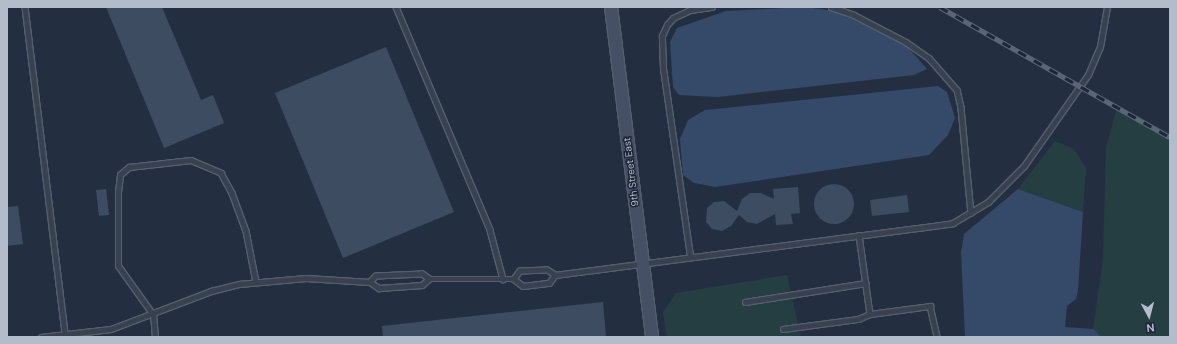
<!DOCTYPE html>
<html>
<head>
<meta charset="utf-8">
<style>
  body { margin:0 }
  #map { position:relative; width:1177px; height:344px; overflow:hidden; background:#232f41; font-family:"DM Sans",sans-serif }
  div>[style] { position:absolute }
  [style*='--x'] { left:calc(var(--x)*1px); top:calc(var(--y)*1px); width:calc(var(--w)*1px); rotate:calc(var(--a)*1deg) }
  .green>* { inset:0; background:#253e42 }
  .water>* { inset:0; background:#354969 }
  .building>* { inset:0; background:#3e4c61 }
  .round { border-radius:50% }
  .roads { filter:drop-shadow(1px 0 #555f6e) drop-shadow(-1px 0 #555f6e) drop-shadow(0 1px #555f6e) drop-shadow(0 -1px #555f6e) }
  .lane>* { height:4.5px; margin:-2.25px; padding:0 2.25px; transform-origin:2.25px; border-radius:2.25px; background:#374150 }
  .secondary>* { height:12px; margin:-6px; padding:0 6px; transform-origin:6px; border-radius:6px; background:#455064 }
  .rail>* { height:4.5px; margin-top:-2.25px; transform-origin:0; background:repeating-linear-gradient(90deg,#1c2636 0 9px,#596578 0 18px); box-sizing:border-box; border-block:1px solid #596578 }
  span { translate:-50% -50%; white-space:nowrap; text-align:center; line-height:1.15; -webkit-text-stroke:3px #1c2636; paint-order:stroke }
  .street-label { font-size:10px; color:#b3bccb }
  .frame { position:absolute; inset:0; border:8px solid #b3bccb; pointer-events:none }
  .north { position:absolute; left:1129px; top:296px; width:40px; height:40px; -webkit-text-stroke:3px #1c2636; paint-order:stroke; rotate:173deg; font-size:11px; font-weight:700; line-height:16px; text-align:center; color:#b3bccb }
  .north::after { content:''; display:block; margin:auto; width:14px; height:18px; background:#b3bccb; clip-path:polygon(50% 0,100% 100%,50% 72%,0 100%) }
</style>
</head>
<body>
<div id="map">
  <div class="green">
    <div style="clip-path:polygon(1117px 107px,1170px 133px,1170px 337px,1101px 337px,1093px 329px,1103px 259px,1106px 148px)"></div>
    <div style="clip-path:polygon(1055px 141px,1074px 149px,1086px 168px,1083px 212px,1018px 189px)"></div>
    <div style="clip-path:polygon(787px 275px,801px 337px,667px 337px,663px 312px,676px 293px)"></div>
  </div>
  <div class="water">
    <div style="clip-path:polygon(805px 7px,843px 12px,903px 42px,927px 69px,914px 75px,718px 97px,679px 95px,673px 87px,670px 42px,677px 28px,726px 11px)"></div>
    <div style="clip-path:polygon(938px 86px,947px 92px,955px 118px,948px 135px,929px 155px,715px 187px,694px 183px,683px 175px,680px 139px,688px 120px,705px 110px)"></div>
    <div style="clip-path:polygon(1018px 189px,1083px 212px,1078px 291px,1076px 299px,1067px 306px,1065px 327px,1093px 329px,1101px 337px,965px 337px,961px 252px,964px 234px)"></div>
  </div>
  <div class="building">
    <div style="clip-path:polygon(106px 7px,162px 7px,201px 100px,213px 95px,224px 123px,164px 148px)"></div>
    <div style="clip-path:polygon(386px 47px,454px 212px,343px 258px,275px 93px)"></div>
    <div class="round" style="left:814px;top:184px;width:40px;height:40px"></div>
    <div style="clip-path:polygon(798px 187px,800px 213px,791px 214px,793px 224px,776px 225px,775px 214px,757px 224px,747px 222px,739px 215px,731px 226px,722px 231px,712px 229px,706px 222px,707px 208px,714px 202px,724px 201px,737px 211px,742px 199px,750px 193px,761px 193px,774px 199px,773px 189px)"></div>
    <div style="clip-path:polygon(106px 189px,109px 215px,99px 216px,96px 190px)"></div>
    <div style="clip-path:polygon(907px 195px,909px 212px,872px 216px,870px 200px)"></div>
    <div style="clip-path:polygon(18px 206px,23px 244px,7px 246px,7px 207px)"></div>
    <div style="clip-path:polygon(603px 302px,606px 337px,383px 337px,382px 326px)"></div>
  </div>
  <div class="roads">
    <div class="lane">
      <div style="--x:25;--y:7;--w:329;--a:83"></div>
      <div style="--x:396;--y:7;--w:242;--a:67.1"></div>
      <div style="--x:490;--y:230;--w:51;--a:75.1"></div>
      <div style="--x:831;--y:7;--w:24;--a:19"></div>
      <div style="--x:854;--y:15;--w:59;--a:27.4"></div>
      <div style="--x:906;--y:42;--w:28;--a:35"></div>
      <div style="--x:929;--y:58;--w:43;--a:48.8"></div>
      <div style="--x:957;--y:90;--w:18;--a:77"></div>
      <div style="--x:961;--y:108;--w:105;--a:84.6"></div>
      <div style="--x:859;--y:235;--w:80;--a:82.1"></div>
      <div style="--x:870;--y:314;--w:61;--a:-7.6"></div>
      <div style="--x:930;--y:306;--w:32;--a:77"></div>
      <div style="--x:690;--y:256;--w:189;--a:-98.2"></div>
      <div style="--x:663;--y:69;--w:33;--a:-92"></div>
      <div style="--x:662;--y:36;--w:12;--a:-66"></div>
      <div style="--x:667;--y:25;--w:9;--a:-49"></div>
      <div style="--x:673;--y:18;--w:19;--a:-25"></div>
      <div style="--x:690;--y:10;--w:22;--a:-8"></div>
      <div style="--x:555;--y:275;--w:401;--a:-7.4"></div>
      <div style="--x:953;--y:223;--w:41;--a:-31"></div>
      <div style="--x:988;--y:202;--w:51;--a:-45"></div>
      <div style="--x:1024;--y:166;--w:111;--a:-54.9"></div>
      <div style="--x:1088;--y:75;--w:30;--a:-67"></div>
      <div style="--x:1100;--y:47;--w:41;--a:-80.1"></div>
      <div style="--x:429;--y:279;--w:85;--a:0"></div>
      <div style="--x:514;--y:279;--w:11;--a:38"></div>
      <div style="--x:523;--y:286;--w:26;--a:-7"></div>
      <div style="--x:549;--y:283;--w:10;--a:-53"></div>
      <div style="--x:555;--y:275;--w:9;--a:-148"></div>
      <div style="--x:547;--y:270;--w:27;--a:178"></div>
      <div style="--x:520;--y:271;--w:10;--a:127"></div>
      <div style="--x:745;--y:302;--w:122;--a:-8.9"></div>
      <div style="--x:783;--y:329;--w:76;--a:-7.6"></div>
      <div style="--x:858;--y:319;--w:13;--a:-23"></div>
      <div style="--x:41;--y:337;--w:70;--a:-6.5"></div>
      <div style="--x:111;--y:329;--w:107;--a:-20.8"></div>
      <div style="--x:211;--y:291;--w:29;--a:-14"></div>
      <div style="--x:239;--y:284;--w:67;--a:-5.1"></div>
      <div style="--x:306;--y:278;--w:64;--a:3.6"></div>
      <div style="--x:370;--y:282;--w:11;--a:34"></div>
      <div style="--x:379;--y:288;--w:43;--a:-4"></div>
      <div style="--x:422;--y:285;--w:9;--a:-41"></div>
      <div style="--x:429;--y:279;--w:9;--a:-144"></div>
      <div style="--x:422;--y:274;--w:46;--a:177.5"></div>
      <div style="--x:376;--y:276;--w:8;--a:135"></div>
      <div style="--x:155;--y:337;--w:22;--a:-95"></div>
      <div style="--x:153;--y:315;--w:60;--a:-125.5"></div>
      <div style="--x:118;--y:266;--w:74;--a:-90"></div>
      <div style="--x:118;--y:192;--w:17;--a:-83"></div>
      <div style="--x:120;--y:175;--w:12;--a:-42"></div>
      <div style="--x:129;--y:167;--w:62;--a:-6.4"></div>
      <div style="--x:191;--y:160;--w:33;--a:23"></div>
      <div style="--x:221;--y:173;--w:23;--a:61"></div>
      <div style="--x:232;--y:193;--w:40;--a:69.8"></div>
      <div style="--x:246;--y:231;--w:52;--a:78.9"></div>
    </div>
    <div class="secondary">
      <div style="--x:611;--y:7;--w:333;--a:82.9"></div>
    </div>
  </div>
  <div class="rail">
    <div style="--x:940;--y:7;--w:264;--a:29.5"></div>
  </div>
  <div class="street-label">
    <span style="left:631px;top:172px;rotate:-97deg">9th Street East</span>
  </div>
  <div class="frame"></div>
  <div class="north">N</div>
</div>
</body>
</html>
